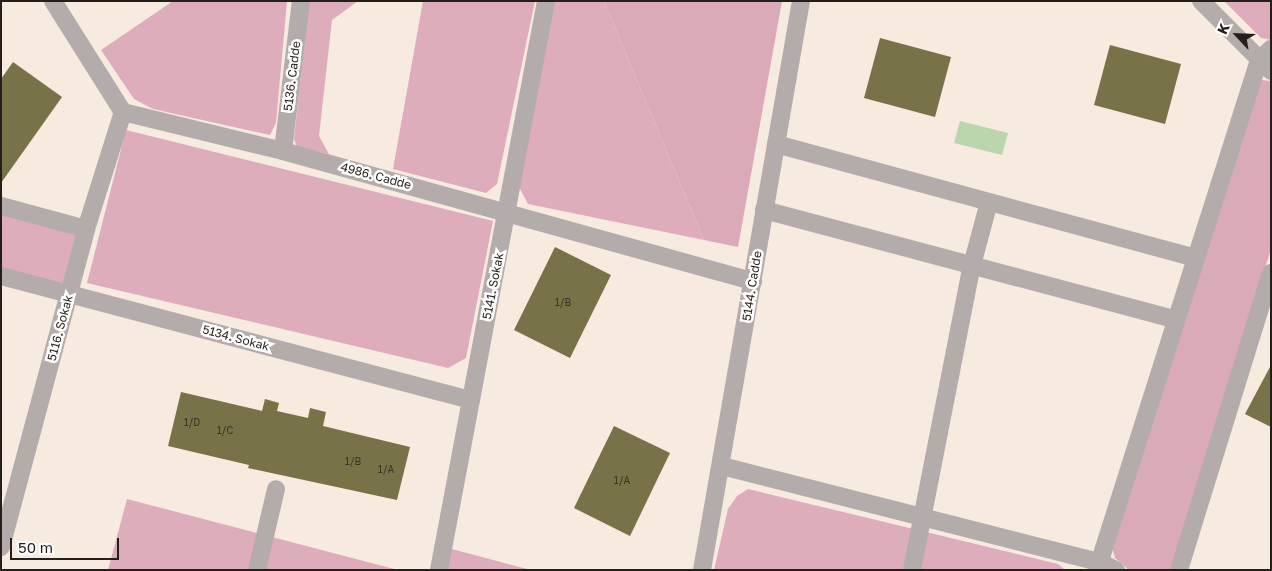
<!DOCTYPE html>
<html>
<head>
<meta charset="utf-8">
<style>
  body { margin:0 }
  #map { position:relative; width:1272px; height:571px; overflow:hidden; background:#f7eade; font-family:"Golos Text",sans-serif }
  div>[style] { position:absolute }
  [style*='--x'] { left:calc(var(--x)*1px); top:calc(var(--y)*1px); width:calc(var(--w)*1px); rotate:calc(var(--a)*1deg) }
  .green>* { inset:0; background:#ddadbc }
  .forest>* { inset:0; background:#dbaab9 }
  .water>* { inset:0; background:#bbd5ad }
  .building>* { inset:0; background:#787248 }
  .minor>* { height:18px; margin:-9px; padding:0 9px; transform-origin:9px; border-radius:9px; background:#b4acaa }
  span { translate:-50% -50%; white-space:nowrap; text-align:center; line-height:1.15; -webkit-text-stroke:5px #fff; paint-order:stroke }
  .number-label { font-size:10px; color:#393426 }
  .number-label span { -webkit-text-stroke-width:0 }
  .street-label { font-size:12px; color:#241f1b }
  .frame { position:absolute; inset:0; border:2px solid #241f1b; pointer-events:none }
  .north { position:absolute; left:1212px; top:10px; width:50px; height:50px; -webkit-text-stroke:4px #fff; paint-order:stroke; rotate:295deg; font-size:14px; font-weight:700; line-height:20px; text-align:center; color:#241f1b }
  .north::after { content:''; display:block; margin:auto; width:18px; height:22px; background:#241f1b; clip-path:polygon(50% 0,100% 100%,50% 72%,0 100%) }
  .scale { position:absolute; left:10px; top:538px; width:109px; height:22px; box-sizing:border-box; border:2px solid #241f1b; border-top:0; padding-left:6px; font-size:15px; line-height:18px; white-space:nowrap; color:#241f1b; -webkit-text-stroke:4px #fff; paint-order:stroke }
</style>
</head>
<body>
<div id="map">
  <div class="green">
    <div style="clip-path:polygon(173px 1px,287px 1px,276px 123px,270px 135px,153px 109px,134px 99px,101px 50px)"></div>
    <div style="clip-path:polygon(309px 1px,358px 1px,332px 20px,319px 136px,329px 154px,297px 147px,294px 139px)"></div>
    <div style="clip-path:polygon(423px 1px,535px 1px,497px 184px,486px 193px,393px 169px)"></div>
    <div style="clip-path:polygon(550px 1px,604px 1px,704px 240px,528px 204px,519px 187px)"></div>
    <div style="clip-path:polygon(1224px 1px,1271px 1px,1271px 40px,1261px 38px)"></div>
    <div style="clip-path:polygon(126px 130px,493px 221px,466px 358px,448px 368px,87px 283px)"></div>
    <div style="clip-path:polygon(1px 213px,76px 233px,62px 285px,1px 269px)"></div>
    <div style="clip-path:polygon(748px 489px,1058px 564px,1065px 570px,714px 570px,728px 509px,737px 496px)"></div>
    <div style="clip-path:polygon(127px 499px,261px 534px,252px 570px,108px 570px)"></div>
    <div style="clip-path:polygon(272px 537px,398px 570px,264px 570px)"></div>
    <div style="clip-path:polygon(448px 548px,531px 570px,444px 570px)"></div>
  </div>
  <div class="forest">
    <div style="clip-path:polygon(604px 1px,782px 1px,738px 247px,704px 240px)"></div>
    <div style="clip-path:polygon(1262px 80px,1271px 81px,1271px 249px,1170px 570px,1129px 570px,1115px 558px,1112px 547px,1256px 85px)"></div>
  </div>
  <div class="water">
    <div style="clip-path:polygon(960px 121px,1008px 133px,1002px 155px,954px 143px)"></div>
  </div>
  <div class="building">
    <div style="clip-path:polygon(880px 38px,951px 57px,935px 117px,864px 98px)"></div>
    <div style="clip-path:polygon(1110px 45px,1181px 64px,1165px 124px,1094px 105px)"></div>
    <div style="clip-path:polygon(13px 62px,62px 97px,1px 183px,1px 79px)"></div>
    <div style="clip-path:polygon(555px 247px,611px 275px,570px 358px,514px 330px)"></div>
    <div style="clip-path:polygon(1271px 365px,1271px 427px,1245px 414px)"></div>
    <div style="clip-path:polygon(181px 392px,262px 411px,265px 399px,279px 403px,277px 411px,308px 418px,310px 408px,326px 412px,323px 426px,410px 447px,397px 500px,248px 468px,249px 465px,168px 446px)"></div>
    <div style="clip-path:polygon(614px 426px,670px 453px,630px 536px,574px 508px)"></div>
  </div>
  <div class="minor">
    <div style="--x:53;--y:1;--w:131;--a:57.8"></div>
    <div style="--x:123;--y:112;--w:165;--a:13.7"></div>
    <div style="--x:283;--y:151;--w:488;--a:15.5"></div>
    <div style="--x:1201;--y:1;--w:99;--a:45"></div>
    <div style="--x:776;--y:144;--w:434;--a:15.2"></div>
    <div style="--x:283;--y:151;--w:151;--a:-83.2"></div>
    <div style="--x:1;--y:206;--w:88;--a:15.1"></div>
    <div style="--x:764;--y:210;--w:425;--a:14.9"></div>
    <div style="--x:1;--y:276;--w:486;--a:14.8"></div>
    <div style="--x:722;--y:466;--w:390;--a:14.3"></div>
    <div style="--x:1100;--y:562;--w:18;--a:27"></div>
    <div style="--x:1;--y:547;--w:329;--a:-75"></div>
    <div style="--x:86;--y:229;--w:123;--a:-72.5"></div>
    <div style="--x:257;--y:570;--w:83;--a:-76.8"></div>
    <div style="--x:439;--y:570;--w:579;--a:-79.35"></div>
    <div style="--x:702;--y:570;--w:578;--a:-80.13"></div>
    <div style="--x:912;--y:570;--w:311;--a:-78.9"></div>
    <div style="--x:972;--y:265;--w:65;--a:-74.9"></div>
    <div style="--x:1097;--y:570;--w:535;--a:-72.38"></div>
    <div style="--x:1259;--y:60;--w:16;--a:-43"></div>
    <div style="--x:1179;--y:570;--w:311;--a:-72.8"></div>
  </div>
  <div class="number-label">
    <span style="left:563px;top:303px">1/B</span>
    <span style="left:192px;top:423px">1/D</span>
    <span style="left:225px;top:431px">1/C</span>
    <span style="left:353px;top:462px">1/B</span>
    <span style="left:386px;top:470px">1/A</span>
    <span style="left:622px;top:481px">1/A</span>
  </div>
  <div class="street-label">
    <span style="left:292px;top:76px;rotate:-83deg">5136. Cadde</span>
    <span style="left:376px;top:176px;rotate:15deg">4986. Cadde</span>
    <span style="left:493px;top:286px;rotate:-79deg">5141. Sokak</span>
    <span style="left:752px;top:286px;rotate:-81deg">5144. Cadde</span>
    <span style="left:60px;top:328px;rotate:-75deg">5116. Sokak</span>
    <span style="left:236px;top:338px;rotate:15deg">5134. Sokak</span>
  </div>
  <div class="frame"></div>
  <div class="north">K</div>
  <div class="scale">50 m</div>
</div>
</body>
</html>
